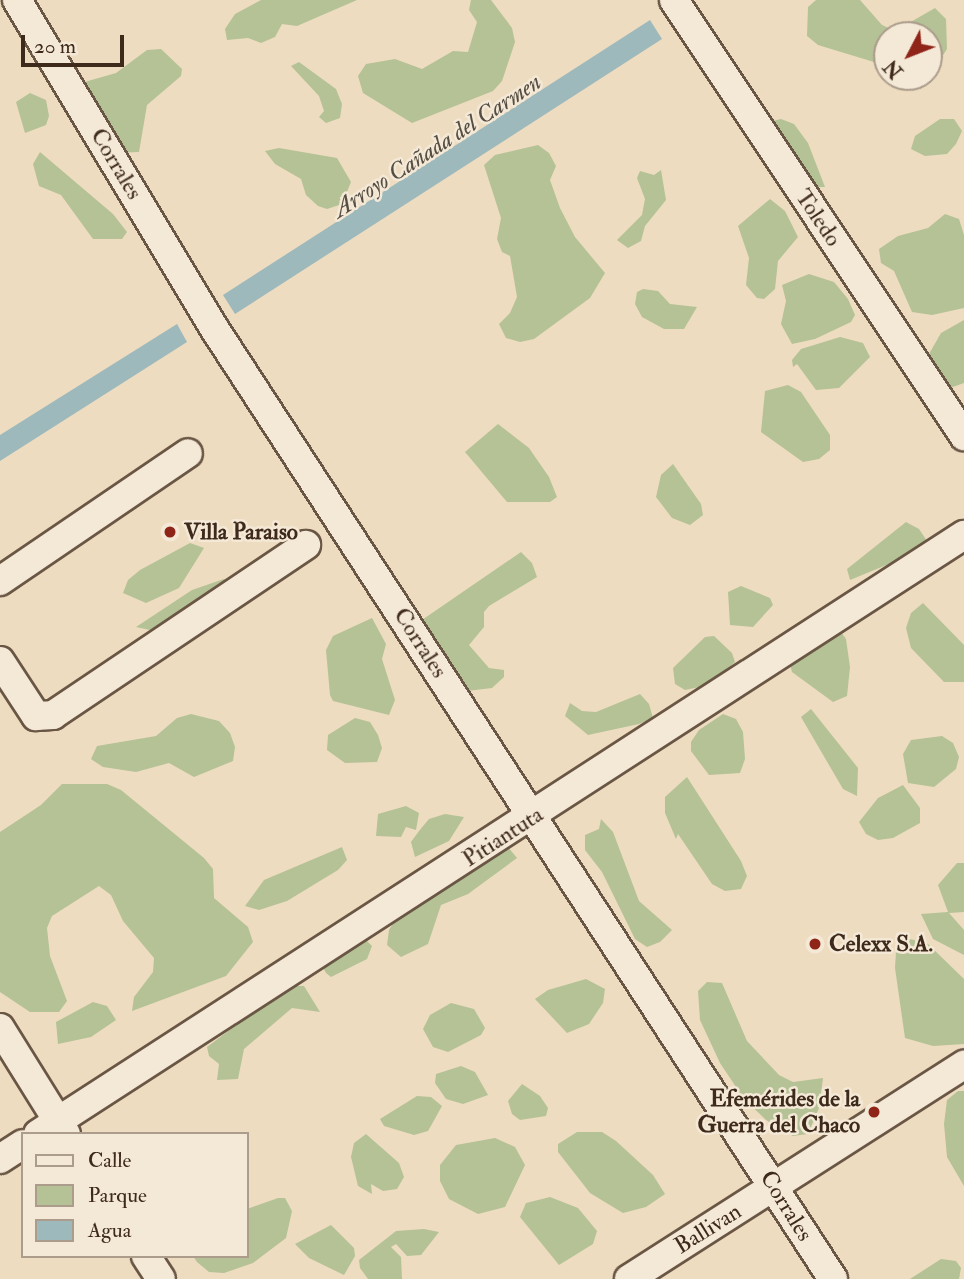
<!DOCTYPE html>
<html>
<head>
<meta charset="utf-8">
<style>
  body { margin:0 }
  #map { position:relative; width:964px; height:1279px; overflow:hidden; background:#eedcc0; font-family:"IM FELL Double Pica",serif }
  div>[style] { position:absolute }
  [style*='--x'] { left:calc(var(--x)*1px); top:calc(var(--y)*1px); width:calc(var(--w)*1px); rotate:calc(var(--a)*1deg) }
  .green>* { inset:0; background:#b4c296 }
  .water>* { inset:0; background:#9db9bc }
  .roads { filter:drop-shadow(2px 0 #6a5644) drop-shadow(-2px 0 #6a5644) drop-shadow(0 2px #6a5644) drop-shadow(0 -2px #6a5644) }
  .street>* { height:28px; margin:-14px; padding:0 14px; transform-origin:14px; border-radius:14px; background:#f4e8d6 }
  .dots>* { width:19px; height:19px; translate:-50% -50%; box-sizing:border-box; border:4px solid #f4e8d6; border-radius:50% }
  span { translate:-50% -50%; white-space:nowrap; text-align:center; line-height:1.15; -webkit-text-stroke:5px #f4e8d6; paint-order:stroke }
  .street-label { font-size:23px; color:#3e2a1b }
  .poi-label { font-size:23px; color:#3e2a1b; font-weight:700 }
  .left { translate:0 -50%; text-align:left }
  .right { translate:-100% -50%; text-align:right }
  .water-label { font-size:24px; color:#564e43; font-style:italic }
  .legend { position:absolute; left:21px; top:1132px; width:228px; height:126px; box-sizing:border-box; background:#f4e8d6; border:2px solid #ab9c8b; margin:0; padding:9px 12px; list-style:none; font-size:21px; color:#3e2a1b }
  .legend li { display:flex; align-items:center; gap:14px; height:35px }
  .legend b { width:35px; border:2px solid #ab9c8b }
  .north { position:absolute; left:873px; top:21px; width:70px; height:70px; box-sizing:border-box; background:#f4e8d6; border:2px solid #ab9c8b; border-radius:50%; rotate:228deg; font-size:19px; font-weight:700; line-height:28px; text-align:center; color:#3e2a1b }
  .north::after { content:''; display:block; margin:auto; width:24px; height:32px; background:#8f2418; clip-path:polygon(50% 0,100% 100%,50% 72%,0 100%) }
  .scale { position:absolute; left:21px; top:35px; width:103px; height:32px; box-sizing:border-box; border:4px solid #3e2a1b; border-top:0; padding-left:9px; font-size:21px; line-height:24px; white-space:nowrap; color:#3e2a1b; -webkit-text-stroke:5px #f4e8d6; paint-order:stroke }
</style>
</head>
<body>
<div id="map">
  <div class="green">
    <div style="clip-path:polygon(261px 0,357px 0,297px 26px,282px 24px,275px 37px,261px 43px,248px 38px,227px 40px,225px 29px,235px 14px)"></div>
    <div style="clip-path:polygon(471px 0,491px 0,512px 28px,515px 42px,502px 81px,493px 91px,412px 123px,363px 93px,358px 76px,366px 64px,395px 59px,422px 69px,453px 51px,468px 52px,477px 22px,469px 10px)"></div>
    <div style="clip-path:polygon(816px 0,860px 0,882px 25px,895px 31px,935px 8px,946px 19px,947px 49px,929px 77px,929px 35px,887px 35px,887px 66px,818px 45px,807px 36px,808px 7px)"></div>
    <div style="clip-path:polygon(161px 49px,182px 69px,181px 76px,147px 105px,139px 152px,112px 153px,81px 83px,116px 73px,147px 50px)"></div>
    <div style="clip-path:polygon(299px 62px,336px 89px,342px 104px,340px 118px,326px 123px,319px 117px,324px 111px,319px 96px,291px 66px)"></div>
    <div style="clip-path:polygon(30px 93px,46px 100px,49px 116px,46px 125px,25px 133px,16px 102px)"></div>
    <div style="clip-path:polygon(781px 119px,794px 124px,808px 143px,825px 187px,812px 187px,768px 122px)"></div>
    <div style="clip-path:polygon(940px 119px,954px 119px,962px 131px,956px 144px,947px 154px,925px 156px,911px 149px,915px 136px)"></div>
    <div style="clip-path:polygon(538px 145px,549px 153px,556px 166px,550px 180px,560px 208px,575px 237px,605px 273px,590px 298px,534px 339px,520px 342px,506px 338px,499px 324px,510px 313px,517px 297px,510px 256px,502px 252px,497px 239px,501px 218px,484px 165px,495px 155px)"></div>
    <div style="clip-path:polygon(279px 148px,337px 158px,351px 182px,342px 204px,327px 209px,318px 206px,306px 195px,301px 179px,275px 164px,265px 151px)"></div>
    <div style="clip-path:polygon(40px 152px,113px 214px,127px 232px,122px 239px,93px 239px,61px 195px,39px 186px,33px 164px)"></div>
    <div style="clip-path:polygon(661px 170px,666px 200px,645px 226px,641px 241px,628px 248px,617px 240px,642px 215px,645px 199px,637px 178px,640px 171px,654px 175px)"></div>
    <div style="clip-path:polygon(770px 199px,785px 211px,798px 237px,778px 261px,775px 289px,764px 299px,757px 298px,746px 285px,749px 258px,738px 226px)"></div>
    <div style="clip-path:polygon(945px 214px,959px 219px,964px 235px,964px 308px,932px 315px,912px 312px,894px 271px,881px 263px,879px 249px,898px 236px,928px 228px)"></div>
    <div style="clip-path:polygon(809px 274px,834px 282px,848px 299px,855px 315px,851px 322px,815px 339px,792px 344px,781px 324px,786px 301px,782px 285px)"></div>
    <div style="clip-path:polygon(643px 289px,658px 291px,670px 304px,697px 307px,684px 329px,664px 329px,642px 317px,635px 304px,637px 292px)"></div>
    <div style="clip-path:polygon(964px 320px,964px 383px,950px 388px,925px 361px,941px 333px)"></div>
    <div style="clip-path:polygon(840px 337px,863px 343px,870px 357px,839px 388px,816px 390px,797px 364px,793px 367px,792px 360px,801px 349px)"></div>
    <div style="clip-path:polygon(788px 385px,801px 392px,830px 435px,830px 450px,819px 459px,803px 462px,761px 432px,765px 391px)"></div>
    <div style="clip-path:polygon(498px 424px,529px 448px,549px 477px,557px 497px,550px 502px,507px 502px,465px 452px)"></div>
    <div style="clip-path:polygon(673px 464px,701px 504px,703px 515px,690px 525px,672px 518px,656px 497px,661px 475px)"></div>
    <div style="clip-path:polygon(906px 522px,919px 529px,927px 541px,918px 552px,850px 580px,847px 569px)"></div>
    <div style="clip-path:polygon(190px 543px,204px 548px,179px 588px,146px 603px,123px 593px,128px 580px,140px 570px)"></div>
    <div style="clip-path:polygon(521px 552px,532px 563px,537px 577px,489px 606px,484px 612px,484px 627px,469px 645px,489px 668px,504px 670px,504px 677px,492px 688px,467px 691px,419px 622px)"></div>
    <div style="clip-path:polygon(224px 579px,239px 585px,189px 616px,150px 630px,136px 627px,192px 590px)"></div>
    <div style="clip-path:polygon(741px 586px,770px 598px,773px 605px,753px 627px,730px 625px,728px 592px)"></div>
    <div style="clip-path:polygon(923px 603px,964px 645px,964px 682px,944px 682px,911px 648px,906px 628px,911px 613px)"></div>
    <div style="clip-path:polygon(372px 618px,386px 644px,382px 659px,395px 700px,389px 715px,333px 701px,330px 695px,326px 650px,333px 636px)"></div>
    <div style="clip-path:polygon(838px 628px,846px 639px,850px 667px,847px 696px,833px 702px,792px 672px,787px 652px)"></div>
    <div style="clip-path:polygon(714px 636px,732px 653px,735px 662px,709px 685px,685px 690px,675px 684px,673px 668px,705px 637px)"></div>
    <div style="clip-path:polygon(640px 694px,649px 704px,653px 718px,639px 724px,588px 735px,565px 716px,570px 703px,582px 711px,596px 712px)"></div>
    <div style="clip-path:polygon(811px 709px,858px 768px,857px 796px,843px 789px,801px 717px)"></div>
    <div style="clip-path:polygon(191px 714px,219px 721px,230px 733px,235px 747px,233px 761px,194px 777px,169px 763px,136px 772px,103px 767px,91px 759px,97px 746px,156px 736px,177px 718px)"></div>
    <div style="clip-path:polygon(723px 714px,736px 719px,743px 732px,745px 759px,740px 773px,709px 775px,691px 751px,691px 742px,699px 730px)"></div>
    <div style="clip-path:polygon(355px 718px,370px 722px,378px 735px,382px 748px,377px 762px,345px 763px,327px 750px,328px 735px)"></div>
    <div style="clip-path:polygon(942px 736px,953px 743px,959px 757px,956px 769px,934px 787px,908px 783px,903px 754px,911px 740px)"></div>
    <div style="clip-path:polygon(687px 777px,741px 861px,747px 876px,741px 889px,725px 891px,712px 884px,678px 834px,676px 839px,665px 813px,665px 797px)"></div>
    <div style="clip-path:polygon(62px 784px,107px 784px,121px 790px,204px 858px,213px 869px,214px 898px,248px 927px,253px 942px,226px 976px,132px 1011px,134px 997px,153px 972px,154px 958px,123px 921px,111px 895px,99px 886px,52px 916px,47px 928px,50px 956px,67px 1001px,59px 1012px,30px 1012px,0 992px,0 832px,41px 805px)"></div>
    <div style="clip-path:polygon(903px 785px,920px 808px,920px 823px,893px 838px,878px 840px,866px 834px,859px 822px,878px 798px)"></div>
    <div style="clip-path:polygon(406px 806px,419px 813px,416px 830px,406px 827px,401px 837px,376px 836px,378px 814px)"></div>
    <div style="clip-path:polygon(445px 814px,464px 817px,449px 841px,415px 857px,411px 842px,419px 831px,429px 819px)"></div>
    <div style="clip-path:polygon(601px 819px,613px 832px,639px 901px,672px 930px,660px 942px,647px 947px,635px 939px,602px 872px,585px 850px,585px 835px,599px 829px)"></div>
    <div style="clip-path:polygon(342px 847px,347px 860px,338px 870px,287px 901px,259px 910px,245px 906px,264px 880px)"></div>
    <div style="clip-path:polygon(508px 847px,517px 858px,468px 894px,441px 905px,428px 944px,401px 957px,387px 945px,389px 930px,404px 905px,495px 848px)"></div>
    <div style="clip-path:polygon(957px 863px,964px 863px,964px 912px,949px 913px,964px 930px,964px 955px,933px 939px,921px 914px,948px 912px,938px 885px)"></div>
    <div style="clip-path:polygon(361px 935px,372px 946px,367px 959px,331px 977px,326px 973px,322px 966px)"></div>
    <div style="clip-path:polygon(897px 937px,926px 942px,964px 979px,964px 1044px,933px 1046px,905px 1038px,895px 968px)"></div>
    <div style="clip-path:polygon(586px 979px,605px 989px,603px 1003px,589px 1024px,567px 1033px,535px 999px,548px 990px)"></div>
    <div style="clip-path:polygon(707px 982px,722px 983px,747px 1041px,779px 1075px,793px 1082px,823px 1078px,819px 1108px,808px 1134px,793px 1136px,766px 1120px,744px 1099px,720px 1063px,700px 1020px,698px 991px)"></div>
    <div style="clip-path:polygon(288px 986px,304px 986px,320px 1012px,292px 1008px,244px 1049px,238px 1079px,217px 1080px,219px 1064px,209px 1056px,207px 1047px)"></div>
    <div style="clip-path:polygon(93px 1002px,107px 1006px,116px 1020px,91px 1037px,58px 1044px,56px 1022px)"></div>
    <div style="clip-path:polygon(451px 1003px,474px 1009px,485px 1028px,481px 1035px,448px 1052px,433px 1047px,423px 1029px,430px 1015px)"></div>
    <div style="clip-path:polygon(461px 1066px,475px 1072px,488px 1095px,463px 1104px,446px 1099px,435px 1083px,436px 1074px)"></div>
    <div style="clip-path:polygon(522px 1084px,540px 1096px,548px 1108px,546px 1116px,520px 1120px,512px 1114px,508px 1101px)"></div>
    <div style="clip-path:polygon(958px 1091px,964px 1091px,964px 1186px,947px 1157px,944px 1124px,947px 1100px)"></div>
    <div style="clip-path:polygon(417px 1096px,431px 1097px,442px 1106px,428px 1131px,414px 1135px,384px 1126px,380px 1119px)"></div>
    <div style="clip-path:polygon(577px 1132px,602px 1132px,616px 1141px,653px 1175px,665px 1194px,646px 1207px,623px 1213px,590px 1193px,558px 1152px,558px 1144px)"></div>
    <div style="clip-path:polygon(366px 1134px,399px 1163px,404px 1177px,397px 1189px,383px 1191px,371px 1184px,372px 1194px,358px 1186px,351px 1157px,354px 1143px)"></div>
    <div style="clip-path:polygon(495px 1138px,515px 1147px,525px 1165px,505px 1207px,478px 1214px,449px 1199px,440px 1181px,440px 1165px,456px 1145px)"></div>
    <div style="clip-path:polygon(550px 1197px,578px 1208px,597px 1231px,593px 1244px,559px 1265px,520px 1217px,526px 1203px)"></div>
    <div style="clip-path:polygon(278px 1198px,285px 1198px,292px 1211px,286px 1238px,253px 1263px,224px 1273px,209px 1272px,197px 1262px,193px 1256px,247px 1256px,247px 1209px)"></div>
    <div style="clip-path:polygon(331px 1225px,354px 1248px,355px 1256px,344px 1275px,309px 1258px,295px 1244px)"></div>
    <div style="clip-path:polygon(424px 1229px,439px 1232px,421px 1255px,407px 1256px,396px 1244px,391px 1247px,401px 1257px,402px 1279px,368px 1279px,360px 1268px,359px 1260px,396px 1231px)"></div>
    <div style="clip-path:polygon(941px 1259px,956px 1261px,961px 1268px,959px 1279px,910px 1279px)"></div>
  </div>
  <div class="water">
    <div style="clip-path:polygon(650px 20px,662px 39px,235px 314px,223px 295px)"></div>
    <div style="clip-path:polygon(177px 324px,187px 342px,0 461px,0 435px)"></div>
  </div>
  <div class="roads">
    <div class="street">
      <div style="--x:17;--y:0;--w:386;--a:59"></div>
      <div style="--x:216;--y:331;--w:1131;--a:56.94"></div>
      <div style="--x:674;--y:0;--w:524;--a:56.37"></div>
      <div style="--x:0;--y:581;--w:227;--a:-34.2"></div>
      <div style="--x:0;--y:661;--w:66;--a:56.8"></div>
      <div style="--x:36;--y:716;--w:17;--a:-3"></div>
      <div style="--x:53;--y:715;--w:305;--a:-33.9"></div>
      <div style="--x:0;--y:1028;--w:125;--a:58.1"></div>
      <div style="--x:38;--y:1134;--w:1103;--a:-32.9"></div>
      <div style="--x:0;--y:1159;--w:27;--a:-33"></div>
      <div style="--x:146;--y:1256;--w:27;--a:57"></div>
      <div style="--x:629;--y:1279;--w:398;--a:-32.6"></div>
    </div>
  </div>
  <div class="dots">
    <div style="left:170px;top:532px;background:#8f2418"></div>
    <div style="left:815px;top:944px;background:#8f2418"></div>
    <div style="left:874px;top:1112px;background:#8f2418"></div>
  </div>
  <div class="street-label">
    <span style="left:116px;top:164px;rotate:59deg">Corrales</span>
    <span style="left:818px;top:218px;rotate:56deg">Toledo</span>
    <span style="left:420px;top:643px;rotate:57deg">Corrales</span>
    <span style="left:503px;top:837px;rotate:-33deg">Pitiantuta</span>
    <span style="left:786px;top:1206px;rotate:58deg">Corrales</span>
    <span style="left:708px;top:1229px;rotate:-32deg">Ballivan</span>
  </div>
  <div class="poi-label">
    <span class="left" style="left:184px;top:532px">Villa Paraiso</span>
    <span class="left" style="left:829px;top:944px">Celexx S.A.</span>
    <span class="right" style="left:860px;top:1112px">Efemérides de la<br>Guerra del Chaco</span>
  </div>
  <div class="water-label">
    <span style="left:437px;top:146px;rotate:-33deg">Arroyo Cañada del Carmen</span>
  </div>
  <ul class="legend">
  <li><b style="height:9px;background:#f4e8d6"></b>Calle</li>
  <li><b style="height:19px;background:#b4c296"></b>Parque</li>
  <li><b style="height:19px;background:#9db9bc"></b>Agua</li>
  </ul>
  <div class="north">N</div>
  <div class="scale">20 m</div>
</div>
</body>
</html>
